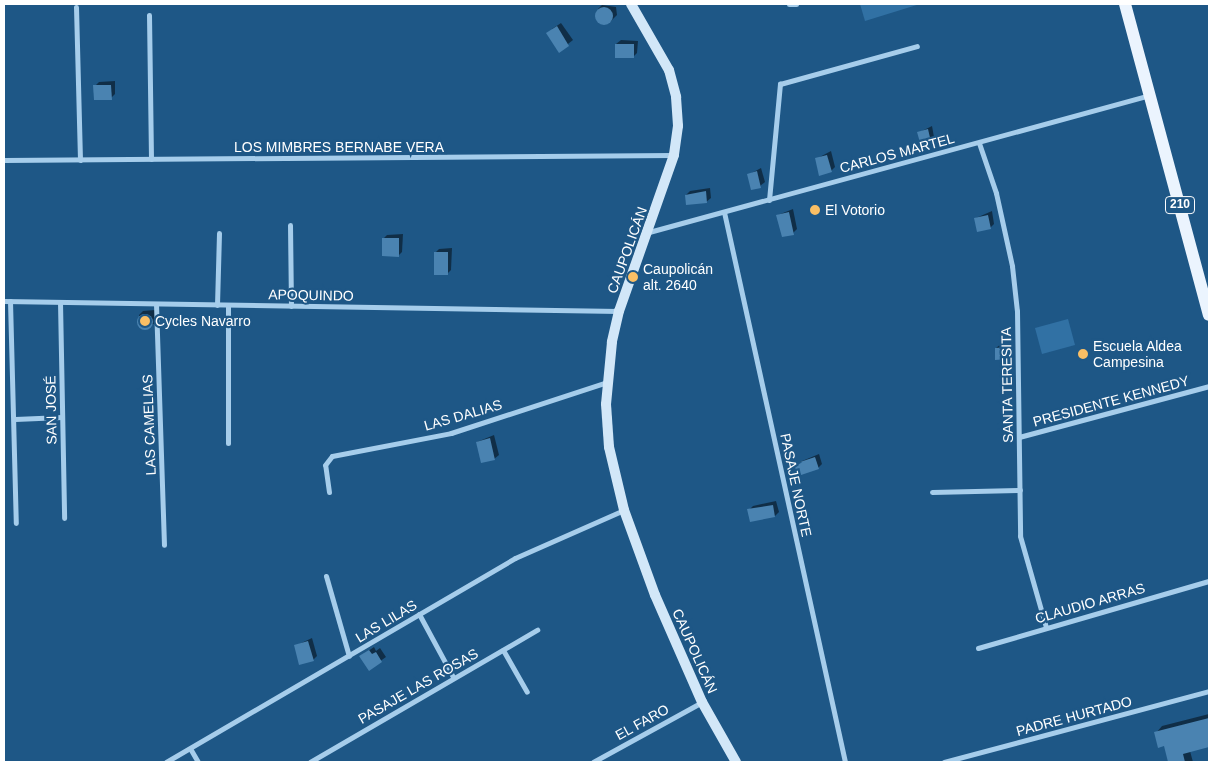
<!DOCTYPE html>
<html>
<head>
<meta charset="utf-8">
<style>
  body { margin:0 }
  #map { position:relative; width:1213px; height:766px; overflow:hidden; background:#1e5786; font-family:Helvetica,sans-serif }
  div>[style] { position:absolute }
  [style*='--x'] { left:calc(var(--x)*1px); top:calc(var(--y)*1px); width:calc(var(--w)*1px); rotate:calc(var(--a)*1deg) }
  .green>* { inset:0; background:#3171a4 }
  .shadow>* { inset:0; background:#0007 }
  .building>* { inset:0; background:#4a83b1 }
  .round { border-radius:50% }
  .street>* { height:5px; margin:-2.5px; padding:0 2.5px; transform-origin:2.5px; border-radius:2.5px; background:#a6cdeb }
  .secondary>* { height:10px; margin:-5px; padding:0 5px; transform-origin:5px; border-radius:5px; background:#d2e7f8 }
  .primary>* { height:12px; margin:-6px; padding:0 6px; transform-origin:6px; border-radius:6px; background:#ebf4fe }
  .dots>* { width:14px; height:14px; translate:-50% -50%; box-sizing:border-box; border:2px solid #1e5786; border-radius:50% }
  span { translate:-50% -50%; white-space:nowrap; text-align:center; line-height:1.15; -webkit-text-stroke:4.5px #1e5786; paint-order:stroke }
  .shield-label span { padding:1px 4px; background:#1e5786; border:1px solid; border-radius:4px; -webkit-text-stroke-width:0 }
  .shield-label { font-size:12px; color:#fff; font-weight:700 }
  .street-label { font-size:14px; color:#fff }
  .poi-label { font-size:14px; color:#fff }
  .left { translate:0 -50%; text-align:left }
  .frame { position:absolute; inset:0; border:5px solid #fff; pointer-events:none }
</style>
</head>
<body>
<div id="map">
  <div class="green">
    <div style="clip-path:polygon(860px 4px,920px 4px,865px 21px)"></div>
    <div style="clip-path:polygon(1068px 319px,1075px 345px,1042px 354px,1035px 328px)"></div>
  </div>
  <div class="shadow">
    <div style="clip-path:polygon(602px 5px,616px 7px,617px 15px,609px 23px,598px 23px,598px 9px)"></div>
    <div style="clip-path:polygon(561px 23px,573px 40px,559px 51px,552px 29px)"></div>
    <div style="clip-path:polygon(621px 40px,638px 41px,637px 53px,633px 57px,616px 44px)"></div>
    <div style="clip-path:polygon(115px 81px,115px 94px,111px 98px,95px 86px,99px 82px)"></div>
    <div style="clip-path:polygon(932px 126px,934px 137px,930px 141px,918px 133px)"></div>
    <div style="clip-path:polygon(831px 151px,835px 167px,831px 171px,816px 159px)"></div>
    <div style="clip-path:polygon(761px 168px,765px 182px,760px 186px,748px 175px)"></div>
    <div style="clip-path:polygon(710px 188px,711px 198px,706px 202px,686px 195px,690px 191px)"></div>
    <div style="clip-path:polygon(793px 209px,797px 229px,793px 233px,778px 215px)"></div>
    <div style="clip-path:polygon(992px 211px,994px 224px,990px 228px,976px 218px)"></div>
    <div style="clip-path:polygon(403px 234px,402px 252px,398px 256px,383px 239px,387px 235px)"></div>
    <div style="clip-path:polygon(452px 248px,451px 270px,447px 274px,435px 253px,439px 249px)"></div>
    <div style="clip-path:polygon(155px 310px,155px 323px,144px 329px,144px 326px,140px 326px,139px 315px,143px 311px)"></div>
    <div style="clip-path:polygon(1012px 343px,1012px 354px,1008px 358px,996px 348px,1001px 344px)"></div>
    <div style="clip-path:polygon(494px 435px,499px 455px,494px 459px,477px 442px)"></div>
    <div style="clip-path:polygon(819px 454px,822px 464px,818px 468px,795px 464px)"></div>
    <div style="clip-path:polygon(776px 501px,779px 512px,775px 516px,749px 510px,753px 506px)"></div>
    <div style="clip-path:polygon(312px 638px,317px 656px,313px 660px,295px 646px)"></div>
    <div style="clip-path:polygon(374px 647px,376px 651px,380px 648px,386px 657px,369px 669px,361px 656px)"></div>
    <div style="clip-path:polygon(1209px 714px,1209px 746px,1190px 751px,1193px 762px,1169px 762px,1165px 745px,1156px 733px,1162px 726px)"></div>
  </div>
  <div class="building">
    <div class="round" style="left:595px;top:7px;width:18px;height:18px"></div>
    <div style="clip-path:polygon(557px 26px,569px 46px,559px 53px,546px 33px)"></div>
    <div style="clip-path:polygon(615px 44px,634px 44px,634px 58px,615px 58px)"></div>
    <div style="clip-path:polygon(93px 85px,111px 85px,112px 100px,94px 100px)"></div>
    <div style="clip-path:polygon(928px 129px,931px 142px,921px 146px,917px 132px)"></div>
    <div style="clip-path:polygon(827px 155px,832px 172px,819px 176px,815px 158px)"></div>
    <div style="clip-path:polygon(757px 171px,761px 188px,751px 190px,747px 174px)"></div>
    <div style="clip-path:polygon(706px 191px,707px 203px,686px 205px,685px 195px)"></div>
    <div style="clip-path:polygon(789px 212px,794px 235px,782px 237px,776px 215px)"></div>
    <div style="clip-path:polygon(988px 215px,991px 229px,977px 232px,974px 218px)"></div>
    <div style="clip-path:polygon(382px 238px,399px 238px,399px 257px,382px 256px)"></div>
    <div style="clip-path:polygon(434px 252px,448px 252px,448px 275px,434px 275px)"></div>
    <div class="round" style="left:137px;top:314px;width:16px;height:16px"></div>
    <div style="clip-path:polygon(1008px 347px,1008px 359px,995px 360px,995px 348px)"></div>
    <div style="clip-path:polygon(490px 438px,495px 460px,481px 463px,476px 442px)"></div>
    <div style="clip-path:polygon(815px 457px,819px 469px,798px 476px,794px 464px)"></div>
    <div style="clip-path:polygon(773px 505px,775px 517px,750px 522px,747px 509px)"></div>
    <div style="clip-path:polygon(308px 641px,314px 661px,299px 665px,294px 645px)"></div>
    <div style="clip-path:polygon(369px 650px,372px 654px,376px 652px,382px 662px,369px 671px,359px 656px)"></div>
    <div style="clip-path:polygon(1209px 718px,1209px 747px,1183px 754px,1185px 762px,1168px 762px,1164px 746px,1158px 748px,1154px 732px)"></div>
  </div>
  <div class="street">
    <div style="--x:789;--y:4;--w:7;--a:0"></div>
    <div style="--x:76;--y:7;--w:153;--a:88.5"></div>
    <div style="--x:149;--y:15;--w:144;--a:89.2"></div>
    <div style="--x:979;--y:143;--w:53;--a:71.2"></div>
    <div style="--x:996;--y:193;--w:75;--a:77.6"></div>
    <div style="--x:1012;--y:266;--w:45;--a:83.7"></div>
    <div style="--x:1017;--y:311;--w:225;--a:89.2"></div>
    <div style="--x:1020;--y:536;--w:95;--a:74.1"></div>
    <div style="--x:4;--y:160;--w:669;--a:-0.43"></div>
    <div style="--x:769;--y:200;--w:117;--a:-84.6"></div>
    <div style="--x:780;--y:84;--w:142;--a:-15.5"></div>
    <div style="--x:724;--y:212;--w:563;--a:77.59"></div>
    <div style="--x:290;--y:225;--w:81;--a:89.3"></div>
    <div style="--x:649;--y:232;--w:519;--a:-15.29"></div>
    <div style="--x:4;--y:301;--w:615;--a:0.93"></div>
    <div style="--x:10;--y:301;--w:222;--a:88.5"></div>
    <div style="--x:60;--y:302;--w:216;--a:88.9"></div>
    <div style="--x:156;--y:304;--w:241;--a:88.1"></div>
    <div style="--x:217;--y:305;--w:72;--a:-88.4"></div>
    <div style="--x:228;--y:305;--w:138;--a:90"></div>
    <div style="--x:15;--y:419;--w:47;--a:-2.4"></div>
    <div style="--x:1019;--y:437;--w:197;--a:-15"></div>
    <div style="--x:329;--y:492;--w:27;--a:-98"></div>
    <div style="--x:325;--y:465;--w:11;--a:-52"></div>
    <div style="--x:332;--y:456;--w:121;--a:-10.9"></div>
    <div style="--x:451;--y:433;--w:164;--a:-18.1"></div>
    <div style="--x:932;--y:492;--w:88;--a:-1.3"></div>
    <div style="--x:326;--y:576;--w:83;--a:74"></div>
    <div style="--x:419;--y:614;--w:72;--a:61.6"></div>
    <div style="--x:978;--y:648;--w:241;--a:-16.2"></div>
    <div style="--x:503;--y:650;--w:48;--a:60.3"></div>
    <div style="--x:191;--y:750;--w:14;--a:60"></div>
    <div style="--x:166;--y:762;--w:404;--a:-30.3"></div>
    <div style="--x:515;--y:558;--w:119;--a:-23.8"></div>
    <div style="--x:310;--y:762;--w:263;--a:-30.2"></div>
    <div style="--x:593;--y:762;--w:124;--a:-28.8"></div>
    <div style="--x:944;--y:762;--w:274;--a:-15"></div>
  </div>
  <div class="secondary">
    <div style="--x:631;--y:4;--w:76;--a:60.1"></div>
    <div style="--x:669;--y:70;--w:28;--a:75"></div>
    <div style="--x:676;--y:97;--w:29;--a:86"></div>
    <div style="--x:678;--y:126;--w:29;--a:98"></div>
    <div style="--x:674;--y:155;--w:165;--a:109.4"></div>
    <div style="--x:619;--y:311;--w:32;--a:103"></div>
    <div style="--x:612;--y:342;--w:62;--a:95.5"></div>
    <div style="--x:606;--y:404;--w:43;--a:86"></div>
    <div style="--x:609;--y:447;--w:65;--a:76.6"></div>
    <div style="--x:624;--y:510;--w:90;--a:70"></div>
    <div style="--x:655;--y:595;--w:117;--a:66.3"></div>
    <div style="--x:702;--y:702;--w:69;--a:60.5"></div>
  </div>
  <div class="primary">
    <div style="--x:1125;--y:4;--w:322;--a:74.9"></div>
  </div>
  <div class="dots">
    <div style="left:815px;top:210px;background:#fabf65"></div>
    <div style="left:633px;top:277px;background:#fabf65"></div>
    <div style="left:145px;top:321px;background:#fabf65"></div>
    <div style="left:1083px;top:354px;background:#fabf65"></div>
  </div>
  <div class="shield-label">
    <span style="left:1180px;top:205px">210</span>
  </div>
  <div class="street-label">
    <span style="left:339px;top:147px">LOS MIMBRES BERNABE VERA</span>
    <span style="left:897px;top:153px;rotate:-15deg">CARLOS MARTEL</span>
    <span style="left:627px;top:250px;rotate:-70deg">CAUPOLICÁN</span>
    <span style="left:311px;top:295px;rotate:1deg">APOQUINDO</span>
    <span style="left:1007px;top:385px;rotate:-91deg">SANTA TERESITA</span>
    <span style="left:1111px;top:401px;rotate:-15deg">PRESIDENTE KENNEDY</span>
    <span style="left:51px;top:410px;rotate:-91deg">SAN JOSÉ</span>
    <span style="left:463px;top:415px;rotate:-16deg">LAS DALIAS</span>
    <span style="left:149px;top:425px;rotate:-92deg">LAS CAMELIAS</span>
    <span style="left:796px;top:485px;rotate:78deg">PASAJE NORTE</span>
    <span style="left:1090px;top:603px;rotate:-16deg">CLAUDIO ARRAS</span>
    <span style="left:386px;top:621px;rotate:-31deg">LAS LILAS</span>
    <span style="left:695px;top:651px;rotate:66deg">CAUPOLICÁN</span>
    <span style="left:418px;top:686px;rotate:-30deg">PASAJE LAS ROSAS</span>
    <span style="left:1074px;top:716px;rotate:-15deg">PADRE HURTADO</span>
    <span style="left:642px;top:722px;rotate:-29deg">EL FARO</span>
  </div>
  <div class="poi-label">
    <span class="left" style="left:825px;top:210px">El Votorio</span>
    <span class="left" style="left:643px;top:277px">Caupolicán<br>alt. 2640</span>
    <span class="left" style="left:155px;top:321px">Cycles Navarro</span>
    <span class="left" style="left:1093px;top:354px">Escuela Aldea<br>Campesina</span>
  </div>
  <div class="frame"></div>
</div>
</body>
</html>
